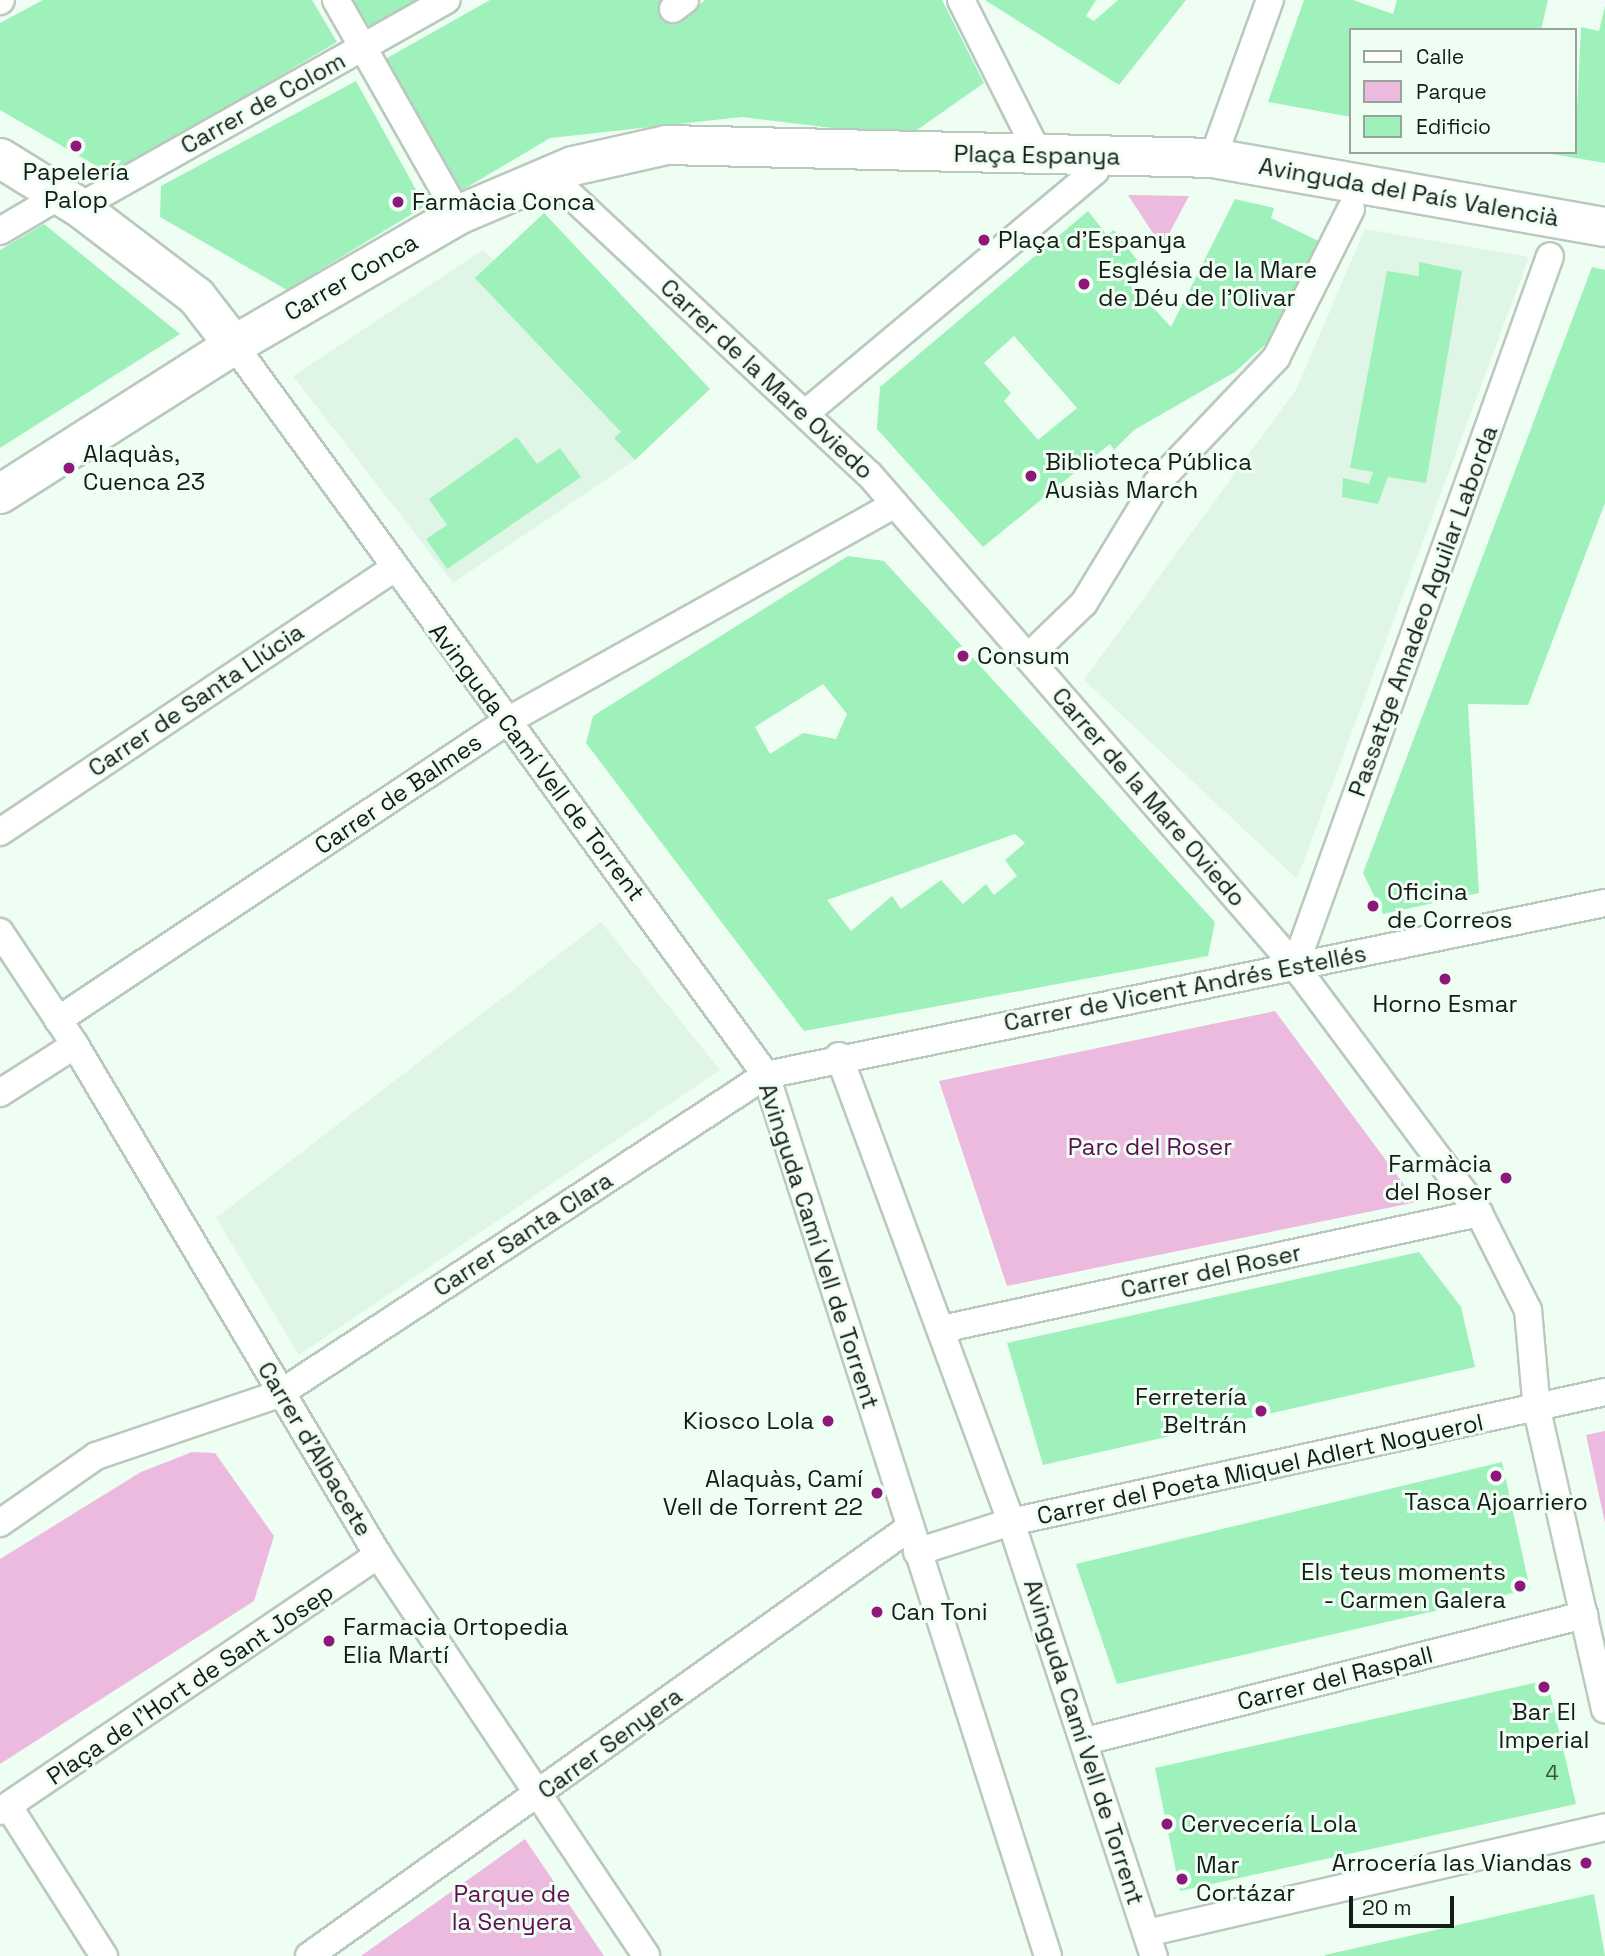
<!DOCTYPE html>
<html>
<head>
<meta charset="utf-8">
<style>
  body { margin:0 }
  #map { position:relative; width:1605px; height:1956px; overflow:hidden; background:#effef3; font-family:"Space Grotesk",sans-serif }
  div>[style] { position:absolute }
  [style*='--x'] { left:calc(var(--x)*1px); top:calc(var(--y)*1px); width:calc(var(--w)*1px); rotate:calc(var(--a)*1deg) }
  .built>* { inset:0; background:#dff5e5 }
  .green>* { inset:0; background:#ecbade }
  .building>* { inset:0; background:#9ef1ba }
  .roads { filter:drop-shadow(2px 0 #bac9be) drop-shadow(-2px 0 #bac9be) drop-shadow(0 2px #bac9be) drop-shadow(0 -2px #bac9be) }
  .street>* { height:26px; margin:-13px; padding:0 13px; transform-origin:13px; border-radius:13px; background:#fff }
  .secondary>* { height:38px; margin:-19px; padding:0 19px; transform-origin:19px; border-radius:19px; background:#fff }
  .dots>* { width:19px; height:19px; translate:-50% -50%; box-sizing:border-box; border:4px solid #effef3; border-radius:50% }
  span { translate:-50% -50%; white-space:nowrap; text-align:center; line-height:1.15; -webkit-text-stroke:6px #effef3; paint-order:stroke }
  .number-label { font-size:21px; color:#385040 }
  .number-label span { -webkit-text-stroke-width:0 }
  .street-label { font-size:24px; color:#161b17 }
  .poi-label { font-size:24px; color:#161b17 }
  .left { translate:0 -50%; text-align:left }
  .right { translate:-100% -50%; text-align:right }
  .park-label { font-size:24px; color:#630c54 }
  .legend { position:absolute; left:1349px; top:28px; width:228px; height:126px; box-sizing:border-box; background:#effef3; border:2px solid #98a39b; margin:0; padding:9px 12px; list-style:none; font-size:21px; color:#161b17 }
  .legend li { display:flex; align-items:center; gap:14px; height:35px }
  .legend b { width:35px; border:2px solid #98a39b }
  .scale { position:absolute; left:1349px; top:1896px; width:105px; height:32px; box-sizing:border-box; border:4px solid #161b17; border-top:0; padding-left:9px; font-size:21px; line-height:24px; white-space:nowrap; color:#161b17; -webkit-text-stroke:5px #effef3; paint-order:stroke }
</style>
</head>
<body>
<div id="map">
  <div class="built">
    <div style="clip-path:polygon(544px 213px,710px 389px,635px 460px,453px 583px,293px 376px,483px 250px,494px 260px)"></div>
    <div style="clip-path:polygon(1365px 229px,1529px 257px,1297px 879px,1084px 680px,1297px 388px)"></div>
    <div style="clip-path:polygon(601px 922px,720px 1070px,299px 1355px,216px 1218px)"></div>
  </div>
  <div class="green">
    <div style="clip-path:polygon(1128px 195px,1189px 196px,1162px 247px)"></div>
    <div style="clip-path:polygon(1275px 1011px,1417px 1202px,1007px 1286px,939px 1081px)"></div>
    <div style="clip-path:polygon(1605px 1431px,1605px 1523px,1586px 1435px)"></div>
    <div style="clip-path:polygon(192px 1452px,215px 1453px,274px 1536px,254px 1601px,0 1764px,0 1559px,141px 1472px)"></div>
    <div style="clip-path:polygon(525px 1839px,604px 1956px,361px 1956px)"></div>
  </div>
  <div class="building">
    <div style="clip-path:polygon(43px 0,312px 0,337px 42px,112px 175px,0 110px,0 23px)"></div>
    <div style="clip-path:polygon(349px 0,423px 0,367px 32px)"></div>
    <div style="clip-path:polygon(490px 0,666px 0,658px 7px,675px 25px,705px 0,942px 0,984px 83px,907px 137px,742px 117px,550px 138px,454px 195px,380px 62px)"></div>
    <div style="clip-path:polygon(985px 0,1096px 0,1086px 16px,1094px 21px,1118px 0,1186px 0,1119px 85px)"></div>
    <div style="clip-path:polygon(1304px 0,1353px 0,1393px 14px,1397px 0,1548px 0,1541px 30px,1351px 30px,1351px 117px,1268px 102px)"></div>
    <div style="clip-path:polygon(1605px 6px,1605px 163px,1552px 154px,1575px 152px,1581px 27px,1599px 31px)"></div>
    <div style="clip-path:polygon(356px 81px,425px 206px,287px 290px,160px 217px,161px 186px)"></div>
    <div style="clip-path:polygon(evenodd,1235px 199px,1274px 208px,1271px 218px,1331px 247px,1278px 333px,1235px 372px,1134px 430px,1114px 450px,1110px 444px,983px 547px,877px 429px,880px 387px,1088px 211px,1107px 235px,1114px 230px,1137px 260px,1122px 274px,1171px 327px,1235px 199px,1014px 336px,1077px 408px,1038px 440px,1004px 401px,1011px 393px,984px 363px,1014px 336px)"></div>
    <div style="clip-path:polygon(544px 213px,710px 389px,635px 460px,614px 438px,621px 432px,475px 278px)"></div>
    <div style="clip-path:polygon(44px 224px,180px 334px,0 448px,0 250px)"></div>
    <div style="clip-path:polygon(1419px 262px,1462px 271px,1426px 483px,1388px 477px,1378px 504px,1342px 497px,1343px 478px,1369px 484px,1373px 472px,1350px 468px,1387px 271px,1419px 276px)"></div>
    <div style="clip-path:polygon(1592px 267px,1605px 270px,1605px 503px,1528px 705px,1468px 704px,1479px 893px,1383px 914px,1363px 873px)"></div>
    <div style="clip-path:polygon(517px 437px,537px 464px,560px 448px,581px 477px,447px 569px,426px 539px,447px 525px,429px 499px)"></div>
    <div style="clip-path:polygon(evenodd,848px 556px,884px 561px,1215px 922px,1208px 956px,804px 1031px,586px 743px,593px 716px,848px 556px,823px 684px,847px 714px,836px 739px,803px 733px,770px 754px,755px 727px,823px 684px,848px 556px,1015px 834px,1025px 843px,1005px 860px,1017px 876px,994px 895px,986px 884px,963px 904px,941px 880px,901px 909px,892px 896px,851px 931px,827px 900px,1015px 834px)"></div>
    <div style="clip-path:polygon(1419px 1252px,1461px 1307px,1475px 1367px,1043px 1465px,1007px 1343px)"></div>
    <div style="clip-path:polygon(1502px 1462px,1530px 1589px,1117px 1684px,1076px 1564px)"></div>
    <div style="clip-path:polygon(1547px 1680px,1576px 1804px,1180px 1891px,1155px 1768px)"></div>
    <div style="clip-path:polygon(1594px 1894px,1605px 1956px,1325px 1956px,1325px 1955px)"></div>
  </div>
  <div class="roads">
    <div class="street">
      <div style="--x:336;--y:0;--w:247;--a:60.4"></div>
      <div style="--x:961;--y:0;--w:158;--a:63.3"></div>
      <div style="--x:1032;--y:141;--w:14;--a:90"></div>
      <div style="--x:0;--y:1;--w:1;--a:-45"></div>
      <div style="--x:673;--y:9;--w:15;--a:-37"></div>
      <div style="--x:1213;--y:158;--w:168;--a:-70.2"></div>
      <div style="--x:548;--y:174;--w:439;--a:43.1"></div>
      <div style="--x:869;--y:474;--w:651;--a:49.11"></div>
      <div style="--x:1295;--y:966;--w:308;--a:53.3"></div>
      <div style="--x:1479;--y:1213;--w:109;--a:63.2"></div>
      <div style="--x:1528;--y:1310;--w:100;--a:84.9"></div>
      <div style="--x:1537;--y:1410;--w:307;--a:77.2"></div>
      <div style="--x:79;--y:207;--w:422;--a:-29.4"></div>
      <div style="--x:0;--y:231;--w:65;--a:-30.5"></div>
      <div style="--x:234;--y:345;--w:903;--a:53.92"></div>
      <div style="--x:766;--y:1075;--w:925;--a:72.25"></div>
      <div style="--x:807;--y:412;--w:376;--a:-39.9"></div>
      <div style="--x:1028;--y:657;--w:78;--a:-44"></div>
      <div style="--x:1084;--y:603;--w:140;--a:-58.7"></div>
      <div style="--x:1157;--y:483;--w:173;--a:-46.4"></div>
      <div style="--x:1276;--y:358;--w:167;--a:-63.3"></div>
      <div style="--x:0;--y:832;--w:473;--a:-33.8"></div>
      <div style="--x:0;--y:932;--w:136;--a:56.4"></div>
      <div style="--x:75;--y:1045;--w:593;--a:59.28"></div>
      <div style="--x:378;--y:1555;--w:482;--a:56.2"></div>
      <div style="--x:1295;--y:966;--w:754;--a:-70.24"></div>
      <div style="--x:58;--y:1020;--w:542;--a:-33.63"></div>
      <div style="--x:509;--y:720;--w:442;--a:-29.2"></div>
      <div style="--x:839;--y:1056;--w:497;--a:69.7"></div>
      <div style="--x:1011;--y:1522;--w:457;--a:71.8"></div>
      <div style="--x:0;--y:1093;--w:89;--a:-32.6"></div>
      <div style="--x:942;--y:1329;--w:549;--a:-12.19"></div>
      <div style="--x:0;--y:1523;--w:117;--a:-34.9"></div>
      <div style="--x:96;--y:1456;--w:193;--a:-18.7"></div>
      <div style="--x:279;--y:1394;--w:582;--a:-33.23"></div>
      <div style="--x:766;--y:1075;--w:856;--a:-11.59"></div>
      <div style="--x:917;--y:1552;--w:99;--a:-17.7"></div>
      <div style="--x:1011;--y:1522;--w:608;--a:-12.34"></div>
      <div style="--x:1086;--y:1741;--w:514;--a:-14.2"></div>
      <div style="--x:9;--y:1807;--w:177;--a:57.5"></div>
      <div style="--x:0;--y:1811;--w:457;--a:-34.1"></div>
      <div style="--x:1147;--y:1933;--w:470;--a:-13"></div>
      <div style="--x:309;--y:1956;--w:737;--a:-35.5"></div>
    </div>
    <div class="secondary">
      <div style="--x:0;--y:158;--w:93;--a:31.8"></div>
      <div style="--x:79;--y:207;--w:147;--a:37.3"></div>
      <div style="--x:196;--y:296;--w:62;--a:52.2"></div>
      <div style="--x:0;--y:494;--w:277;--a:-32.5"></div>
      <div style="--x:234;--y:345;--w:259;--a:-30.1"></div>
      <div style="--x:458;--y:215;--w:125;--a:-23.1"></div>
      <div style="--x:573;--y:166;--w:96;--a:-12.6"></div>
      <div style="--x:667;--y:145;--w:546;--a:1.36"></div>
      <div style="--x:1213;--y:158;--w:398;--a:10"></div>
    </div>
  </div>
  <div class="dots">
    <div style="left:76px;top:146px;background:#8e1879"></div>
    <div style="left:398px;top:202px;background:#8e1879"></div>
    <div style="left:984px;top:240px;background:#8e1879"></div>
    <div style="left:1084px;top:284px;background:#8e1879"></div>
    <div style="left:69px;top:468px;background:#8e1879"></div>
    <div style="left:1031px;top:476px;background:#8e1879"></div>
    <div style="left:963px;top:656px;background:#8e1879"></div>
    <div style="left:1373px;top:906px;background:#8e1879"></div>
    <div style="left:1445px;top:979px;background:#8e1879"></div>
    <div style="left:1506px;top:1178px;background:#8e1879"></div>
    <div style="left:1261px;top:1411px;background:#8e1879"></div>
    <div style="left:828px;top:1421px;background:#8e1879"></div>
    <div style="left:1496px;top:1476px;background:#8e1879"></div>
    <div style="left:877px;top:1493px;background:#8e1879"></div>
    <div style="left:1520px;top:1586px;background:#8e1879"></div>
    <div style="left:877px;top:1612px;background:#8e1879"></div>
    <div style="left:329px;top:1641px;background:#8e1879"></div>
    <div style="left:1544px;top:1687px;background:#8e1879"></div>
    <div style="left:1167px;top:1824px;background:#8e1879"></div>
    <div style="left:1586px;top:1863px;background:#8e1879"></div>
    <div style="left:1182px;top:1879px;background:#8e1879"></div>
  </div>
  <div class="number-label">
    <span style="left:1552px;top:1773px">4</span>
  </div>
  <div class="street-label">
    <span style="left:263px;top:103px;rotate:-29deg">Carrer de Colom</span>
    <span style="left:1037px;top:155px;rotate:1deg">Plaça Espanya</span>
    <span style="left:1409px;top:192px;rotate:10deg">Avinguda del País Valencià</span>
    <span style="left:351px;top:277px;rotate:-30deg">Carrer Conca</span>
    <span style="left:767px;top:379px;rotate:43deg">Carrer de la Mare Oviedo</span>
    <span style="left:1423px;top:611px;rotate:-70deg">Passatge Amadeo Aguilar Laborda</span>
    <span style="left:196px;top:700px;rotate:-34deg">Carrer de Santa Llúcia</span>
    <span style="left:537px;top:762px;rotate:53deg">Avinguda Camí Vell de Torrent</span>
    <span style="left:398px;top:794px;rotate:-34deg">Carrer de Balmes</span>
    <span style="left:1149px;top:797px;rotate:49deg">Carrer de la Mare Oviedo</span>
    <span style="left:1185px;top:988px;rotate:-11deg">Carrer de Vicent Andrés Estellés</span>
    <span style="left:523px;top:1234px;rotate:-33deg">Carrer Santa Clara</span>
    <span style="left:819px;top:1246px;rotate:72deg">Avinguda Camí Vell de Torrent</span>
    <span style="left:1211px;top:1271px;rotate:-12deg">Carrer del Roser</span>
    <span style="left:315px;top:1449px;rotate:59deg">Carrer d'Albacete</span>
    <span style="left:1260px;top:1469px;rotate:-12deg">Carrer del Poeta Miquel Adlert Noguerol</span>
    <span style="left:1335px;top:1678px;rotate:-14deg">Carrer del Raspall</span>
    <span style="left:190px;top:1684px;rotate:-34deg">Plaça de l'Hort de Sant Josep</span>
    <span style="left:1084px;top:1742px;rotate:72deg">Avinguda Camí Vell de Torrent</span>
    <span style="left:610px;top:1743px;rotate:-36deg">Carrer Senyera</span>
  </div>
  <div class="poi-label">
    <span style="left:76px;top:186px">Papelería<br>Palop</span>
    <span class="left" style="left:412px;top:202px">Farmàcia Conca</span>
    <span class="left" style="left:998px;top:240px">Plaça d'Espanya</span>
    <span class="left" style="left:1098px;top:284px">Església de la Mare<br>de Déu de l'Olivar</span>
    <span class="left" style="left:83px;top:468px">Alaquàs,<br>Cuenca 23</span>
    <span class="left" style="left:1045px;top:476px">Biblioteca Pública<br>Ausiàs March</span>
    <span class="left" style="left:977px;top:656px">Consum</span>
    <span class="left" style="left:1387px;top:906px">Oficina<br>de Correos</span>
    <span style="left:1445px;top:1004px">Horno Esmar</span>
    <span class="right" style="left:1492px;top:1178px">Farmàcia<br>del Roser</span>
    <span class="right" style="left:1247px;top:1411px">Ferretería<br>Beltrán</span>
    <span class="right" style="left:814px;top:1421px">Kiosco Lola</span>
    <span class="right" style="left:863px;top:1493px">Alaquàs, Camí<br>Vell de Torrent 22</span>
    <span style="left:1496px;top:1502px">Tasca Ajoarriero</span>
    <span class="right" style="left:1506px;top:1586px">Els teus moments<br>- Carmen Galera</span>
    <span class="left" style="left:891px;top:1612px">Can Toni</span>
    <span class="left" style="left:343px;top:1641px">Farmacia Ortopedia<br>Elia Martí</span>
    <span style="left:1544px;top:1726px">Bar El<br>Imperial</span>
    <span class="left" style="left:1181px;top:1824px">Cervecería Lola</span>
    <span class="right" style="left:1572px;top:1863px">Arrocería las Viandas</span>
    <span class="left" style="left:1196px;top:1879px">Mar<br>Cortázar</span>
  </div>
  <div class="park-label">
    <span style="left:1150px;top:1147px">Parc del Roser</span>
    <span style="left:512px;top:1908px">Parque de<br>la Senyera</span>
  </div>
  <ul class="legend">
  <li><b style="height:9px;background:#fff"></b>Calle</li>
  <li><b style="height:19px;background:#ecbade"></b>Parque</li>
  <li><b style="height:19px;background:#9ef1ba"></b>Edificio</li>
  </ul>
  <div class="scale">20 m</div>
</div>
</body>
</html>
